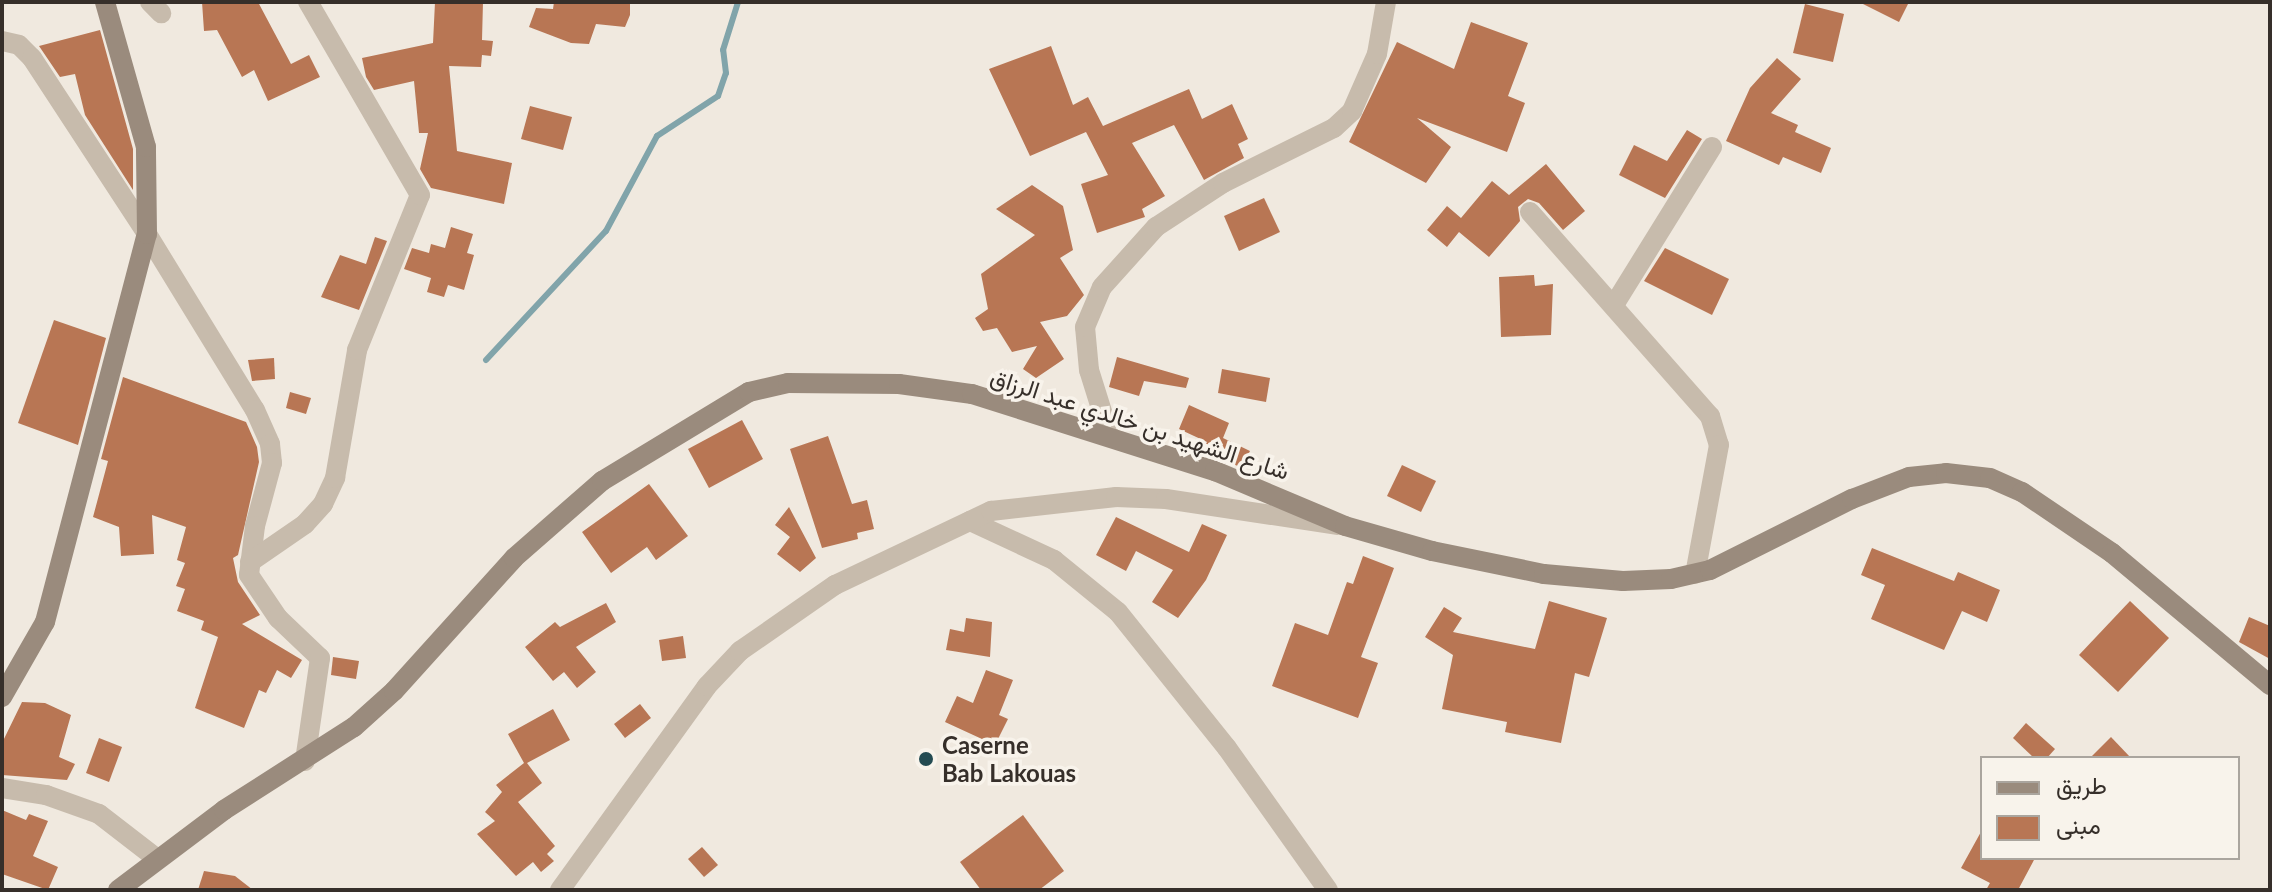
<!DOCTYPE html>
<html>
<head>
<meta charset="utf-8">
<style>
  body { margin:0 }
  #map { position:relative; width:2272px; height:892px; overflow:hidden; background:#f0e9df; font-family:Lato,Vazirmatn,sans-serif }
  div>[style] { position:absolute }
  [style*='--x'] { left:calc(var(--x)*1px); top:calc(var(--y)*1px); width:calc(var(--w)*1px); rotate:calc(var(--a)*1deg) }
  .stream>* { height:6px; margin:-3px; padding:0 3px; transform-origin:3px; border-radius:3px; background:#81a4aa }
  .building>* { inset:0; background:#b87654 }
  .street>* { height:20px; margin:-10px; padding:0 10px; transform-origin:10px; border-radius:10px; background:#c7bbac }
  .secondary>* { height:20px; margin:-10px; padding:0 10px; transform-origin:10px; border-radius:10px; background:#9a8b7d }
  .dots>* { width:22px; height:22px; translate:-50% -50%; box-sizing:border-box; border:4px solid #f8f3eb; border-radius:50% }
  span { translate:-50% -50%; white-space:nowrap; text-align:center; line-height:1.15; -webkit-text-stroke:7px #f8f3eb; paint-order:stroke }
  .street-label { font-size:24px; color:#362f2a }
  .poi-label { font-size:24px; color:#362f2a; font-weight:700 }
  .left { translate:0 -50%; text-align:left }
  .frame { position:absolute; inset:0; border:4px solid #362f2a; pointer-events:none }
  .legend { position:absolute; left:1980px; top:756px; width:260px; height:104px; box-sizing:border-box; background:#f8f3eb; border:2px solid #aaa59e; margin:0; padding:10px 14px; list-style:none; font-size:24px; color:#362f2a }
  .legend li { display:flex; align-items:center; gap:16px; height:40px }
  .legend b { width:40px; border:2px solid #aaa59e }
</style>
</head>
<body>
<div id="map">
  <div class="stream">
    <div style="--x:486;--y:360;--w:176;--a:-47.1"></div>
    <div style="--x:606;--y:231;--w:108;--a:-61.8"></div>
    <div style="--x:657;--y:136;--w:73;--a:-33.3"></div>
    <div style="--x:718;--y:96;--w:24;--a:-71"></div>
    <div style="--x:726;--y:73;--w:23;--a:-97"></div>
    <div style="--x:723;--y:50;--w:50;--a:-72.6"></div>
  </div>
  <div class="building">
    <div style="clip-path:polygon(202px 2px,258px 2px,291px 64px,309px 55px,320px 77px,268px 101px,254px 70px,242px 77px,217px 30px,204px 31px)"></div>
    <div style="clip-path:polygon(435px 2px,483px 2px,482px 40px,493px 41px,491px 56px,482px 55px,481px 67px,449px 66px,457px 151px,512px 163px,504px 204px,431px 188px,420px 169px,428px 133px,419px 133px,414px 81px,374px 90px,366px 77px,362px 58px,433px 43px)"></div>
    <div style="clip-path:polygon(554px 2px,630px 2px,630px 15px,625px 27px,596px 24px,589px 44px,571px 43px,529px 27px,536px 8px,553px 9px)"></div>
    <div style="clip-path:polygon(1859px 2px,1909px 2px,1899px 22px)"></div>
    <div style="clip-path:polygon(1805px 4px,1844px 14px,1833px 62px,1793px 53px)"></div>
    <div style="clip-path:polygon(1471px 22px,1528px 43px,1508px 96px,1525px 103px,1507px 152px,1417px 118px,1451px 147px,1426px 183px,1349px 142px,1397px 42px,1454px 69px)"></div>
    <div style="clip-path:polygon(100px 30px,133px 149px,133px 190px,85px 115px,75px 74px,60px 77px,39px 46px)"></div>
    <div style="clip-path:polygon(1051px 46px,1073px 105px,1088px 97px,1103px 126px,1189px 89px,1202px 119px,1232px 104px,1248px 139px,1238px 144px,1244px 158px,1204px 180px,1174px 125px,1132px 143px,1165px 196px,1142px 209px,1145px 217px,1097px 233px,1081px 184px,1108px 175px,1086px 132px,1030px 156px,989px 69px)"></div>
    <div style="clip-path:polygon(1777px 58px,1801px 79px,1771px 113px,1798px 125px,1795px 132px,1831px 148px,1821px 173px,1783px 157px,1779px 165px,1726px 141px,1750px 88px)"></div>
    <div style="clip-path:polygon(530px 106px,572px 117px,563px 150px,521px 139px)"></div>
    <div style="clip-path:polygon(1687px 130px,1702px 139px,1665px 198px,1619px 175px,1634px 145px,1667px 161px)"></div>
    <div style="clip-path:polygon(1546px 164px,1585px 211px,1563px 230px,1539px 203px,1528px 199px,1518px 207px,1520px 221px,1489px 257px,1459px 232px,1447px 247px,1427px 230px,1447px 206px,1461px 218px,1492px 181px,1509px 195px)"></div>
    <div style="clip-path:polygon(1032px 185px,1063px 206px,1073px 250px,1060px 258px,1084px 295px,1067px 316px,1040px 322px,1064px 359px,1036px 378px,1023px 369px,1037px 346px,1012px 352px,997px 328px,983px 331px,975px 318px,988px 309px,981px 274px,1035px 235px,996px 209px)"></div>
    <div style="clip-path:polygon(1264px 198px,1280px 232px,1239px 251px,1224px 216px)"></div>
    <div style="clip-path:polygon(451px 227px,473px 234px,467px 253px,474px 255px,464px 290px,448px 285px,444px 297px,427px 292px,431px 278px,404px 269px,412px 248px,429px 253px,431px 244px,445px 248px)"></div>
    <div style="clip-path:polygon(375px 237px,387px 241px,359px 310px,321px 297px,340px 255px,366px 264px)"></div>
    <div style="clip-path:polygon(1665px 248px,1729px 279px,1712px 315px,1644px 281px)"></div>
    <div style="clip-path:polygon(1534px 275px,1535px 286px,1553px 284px,1551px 335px,1501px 337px,1499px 277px)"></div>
    <div style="clip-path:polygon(54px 320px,106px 338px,78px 445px,18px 423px)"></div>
    <div style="clip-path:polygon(1117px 357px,1189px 378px,1186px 388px,1144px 381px,1139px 396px,1109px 387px)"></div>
    <div style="clip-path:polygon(274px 358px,275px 379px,252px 381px,248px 360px)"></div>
    <div style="clip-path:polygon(1222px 369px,1270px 378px,1266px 402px,1218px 393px)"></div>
    <div style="clip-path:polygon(123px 377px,246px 422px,257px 447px,259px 462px,238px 555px,233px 558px,238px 582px,260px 615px,242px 624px,302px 660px,291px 678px,277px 670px,266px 693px,259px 690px,244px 728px,195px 708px,218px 637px,201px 630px,204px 621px,177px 611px,185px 589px,176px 586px,185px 563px,177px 560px,186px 527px,152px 515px,154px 554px,121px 556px,119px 527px,93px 517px,108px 461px,101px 459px)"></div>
    <div style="clip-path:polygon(290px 392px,311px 398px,306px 414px,286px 408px)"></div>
    <div style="clip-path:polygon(1189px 405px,1229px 423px,1223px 438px,1250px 451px,1242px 468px,1203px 450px,1207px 442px,1179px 429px)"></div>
    <div style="clip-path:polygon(742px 420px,763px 459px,709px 488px,688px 449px)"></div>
    <div style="clip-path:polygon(828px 436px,852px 504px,867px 500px,874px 529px,857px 533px,858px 539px,822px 548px,790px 449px)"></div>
    <div style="clip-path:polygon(1402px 465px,1436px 481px,1421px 512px,1387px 496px)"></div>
    <div style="clip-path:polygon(649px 484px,688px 536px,656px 560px,647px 547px,611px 573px,582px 532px)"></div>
    <div style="clip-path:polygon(789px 507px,816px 558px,800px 572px,777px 554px,790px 537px,775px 525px)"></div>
    <div style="clip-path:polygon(1116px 517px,1189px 552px,1202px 524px,1227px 535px,1206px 580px,1178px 618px,1152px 602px,1173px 570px,1136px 551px,1126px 571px,1096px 555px)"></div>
    <div style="clip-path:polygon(1872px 548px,1954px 581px,1958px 572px,2000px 590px,1987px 622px,1962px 611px,1944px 650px,1871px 619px,1885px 585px,1861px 575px)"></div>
    <div style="clip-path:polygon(1363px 556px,1394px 568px,1361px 657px,1378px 663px,1358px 718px,1272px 686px,1295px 623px,1328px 635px,1347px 582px,1353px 584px)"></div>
    <div style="clip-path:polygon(1549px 601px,1607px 618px,1589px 677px,1575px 673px,1561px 743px,1505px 732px,1507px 722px,1442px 709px,1453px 655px,1425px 637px,1444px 607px,1462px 618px,1453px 632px,1535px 649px)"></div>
    <div style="clip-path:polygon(2130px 601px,2169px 638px,2118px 692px,2079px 655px)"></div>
    <div style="clip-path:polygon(606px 603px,616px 622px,576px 647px,596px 672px,577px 688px,564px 672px,553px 681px,525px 647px,555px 622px,560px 627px)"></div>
    <div style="clip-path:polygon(2249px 617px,2270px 626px,2270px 659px,2239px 642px)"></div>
    <div style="clip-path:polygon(966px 618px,992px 622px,990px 657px,946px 650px,950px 629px,964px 632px)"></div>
    <div style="clip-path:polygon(683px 636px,686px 658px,662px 661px,659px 640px)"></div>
    <div style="clip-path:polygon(333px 657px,359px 661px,356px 679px,331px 675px)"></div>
    <div style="clip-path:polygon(986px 670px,1013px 680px,999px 715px,1008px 719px,995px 745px,945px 722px,957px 696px,973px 703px)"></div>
    <div style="clip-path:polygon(22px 702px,45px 703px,71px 715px,59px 757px,75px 764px,67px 780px,2px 775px,2px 743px)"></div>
    <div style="clip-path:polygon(640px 704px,651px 718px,625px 738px,614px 724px)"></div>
    <div style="clip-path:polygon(553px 709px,570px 740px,527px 763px,542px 783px,518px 802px,555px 846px,547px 854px,554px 861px,541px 872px,533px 862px,516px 876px,477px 834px,495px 821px,485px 812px,502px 792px,496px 785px,524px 763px,508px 734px)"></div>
    <div style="clip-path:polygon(2026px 723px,2055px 749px,2047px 758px,2034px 758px,2013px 738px)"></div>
    <div style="clip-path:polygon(2111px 737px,2131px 758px,2090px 758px)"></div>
    <div style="clip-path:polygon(99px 738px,122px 747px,109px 782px,86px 773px)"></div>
    <div style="clip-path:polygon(2px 810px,26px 820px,29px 814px,48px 821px,33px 856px,58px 867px,48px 890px,2px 874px)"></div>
    <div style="clip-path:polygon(1023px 815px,1064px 871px,1039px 890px,981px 890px,960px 862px)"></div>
    <div style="clip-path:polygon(1982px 830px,1982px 858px,2035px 858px,2018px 890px,1986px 890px,1990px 883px,1961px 868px)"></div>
    <div style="clip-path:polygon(702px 847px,718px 865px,704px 877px,688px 859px)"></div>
    <div style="clip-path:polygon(204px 871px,235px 876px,253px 890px,198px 890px)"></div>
  </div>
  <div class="street">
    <div style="--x:150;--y:2;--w:16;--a:45"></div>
    <div style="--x:2;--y:41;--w:17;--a:13"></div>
    <div style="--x:19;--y:45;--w:18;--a:45"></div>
    <div style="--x:32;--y:58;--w:210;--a:56.8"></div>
    <div style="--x:147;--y:234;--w:206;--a:58.5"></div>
    <div style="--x:255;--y:410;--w:37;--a:66"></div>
    <div style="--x:270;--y:444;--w:19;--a:84"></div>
    <div style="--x:272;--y:463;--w:65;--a:105.1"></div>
    <div style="--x:255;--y:526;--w:49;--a:97"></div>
    <div style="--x:249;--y:575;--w:52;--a:56"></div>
    <div style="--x:278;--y:618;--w:58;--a:43.6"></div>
    <div style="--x:320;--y:658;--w:104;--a:98.3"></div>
    <div style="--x:1530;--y:212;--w:272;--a:48.6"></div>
    <div style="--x:1710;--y:416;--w:30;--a:73"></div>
    <div style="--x:1719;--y:445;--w:131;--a:100.5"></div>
    <div style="--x:1614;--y:305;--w:186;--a:-58.2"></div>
    <div style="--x:1110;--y:437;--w:70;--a:-107.4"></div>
    <div style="--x:1089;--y:370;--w:43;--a:-95.3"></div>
    <div style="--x:1085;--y:327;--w:43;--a:-67"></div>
    <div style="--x:1102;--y:287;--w:81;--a:-48"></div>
    <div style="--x:1156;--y:227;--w:80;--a:-33.3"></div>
    <div style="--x:1223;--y:183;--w:124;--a:-26.4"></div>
    <div style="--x:1334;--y:128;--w:25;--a:-43"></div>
    <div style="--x:1352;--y:111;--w:62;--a:-66.3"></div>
    <div style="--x:1377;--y:54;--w:53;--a:-80.2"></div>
    <div style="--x:970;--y:521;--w:93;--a:24.9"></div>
    <div style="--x:1054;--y:560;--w:82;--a:39.1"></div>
    <div style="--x:1118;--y:612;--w:174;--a:51.3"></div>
    <div style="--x:1227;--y:748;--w:174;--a:54.6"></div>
    <div style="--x:250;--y:562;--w:67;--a:-34.6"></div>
    <div style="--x:305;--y:524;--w:27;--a:-48"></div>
    <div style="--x:323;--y:504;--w:29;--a:-65"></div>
    <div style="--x:335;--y:478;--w:130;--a:-80.2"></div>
    <div style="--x:357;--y:350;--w:167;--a:-67.9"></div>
    <div style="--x:420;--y:195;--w:223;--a:-120.1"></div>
    <div style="--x:2;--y:788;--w:45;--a:9"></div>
    <div style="--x:46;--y:795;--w:56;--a:19.7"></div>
    <div style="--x:99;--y:814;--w:72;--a:37.7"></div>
    <div style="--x:560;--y:890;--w:251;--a:-54.2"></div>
    <div style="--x:707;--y:686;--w:48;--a:-46.7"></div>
    <div style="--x:740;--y:651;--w:116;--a:-34.8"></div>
    <div style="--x:835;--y:585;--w:173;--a:-25.4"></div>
    <div style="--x:991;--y:511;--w:126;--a:-6.4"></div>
    <div style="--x:1116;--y:497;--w:50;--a:2.3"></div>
    <div style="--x:1166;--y:499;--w:173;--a:8.6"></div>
  </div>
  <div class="secondary">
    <div style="--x:2;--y:697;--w:86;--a:-60.2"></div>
    <div style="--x:45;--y:622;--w:401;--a:-75.3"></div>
    <div style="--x:147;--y:234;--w:87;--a:-90.7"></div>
    <div style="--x:146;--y:147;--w:151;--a:-105.8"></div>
    <div style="--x:118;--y:890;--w:133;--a:-37"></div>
    <div style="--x:224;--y:810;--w:154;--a:-32.6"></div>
    <div style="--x:354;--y:727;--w:54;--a:-42"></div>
    <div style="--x:394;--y:691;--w:179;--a:-47.9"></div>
    <div style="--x:514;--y:558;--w:117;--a:-41.2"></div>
    <div style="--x:602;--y:481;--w:172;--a:-31.2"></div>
    <div style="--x:749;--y:392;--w:40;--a:-13"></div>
    <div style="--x:788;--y:383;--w:111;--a:0.5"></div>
    <div style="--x:899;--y:384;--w:74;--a:7.8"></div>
    <div style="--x:972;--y:394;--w:255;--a:17.6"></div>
    <div style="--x:1215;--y:471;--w:141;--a:22.9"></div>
    <div style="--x:1345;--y:526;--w:91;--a:16"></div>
    <div style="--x:1432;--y:551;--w:114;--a:11.6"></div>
    <div style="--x:1544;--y:574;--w:79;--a:5.1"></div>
    <div style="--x:1623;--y:581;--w:48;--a:-2.4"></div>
    <div style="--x:1671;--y:579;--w:40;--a:-13"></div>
    <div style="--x:1710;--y:570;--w:159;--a:-26.6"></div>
    <div style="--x:1852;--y:499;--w:61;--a:-21.1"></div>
    <div style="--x:1909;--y:477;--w:37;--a:-6"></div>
    <div style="--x:1946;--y:473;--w:44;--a:6.5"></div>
    <div style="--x:1990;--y:478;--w:35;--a:24"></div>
    <div style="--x:2022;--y:492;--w:109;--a:34.1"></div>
    <div style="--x:2112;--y:553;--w:206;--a:39.9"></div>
  </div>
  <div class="dots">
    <div style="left:926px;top:759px;background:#244b52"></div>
  </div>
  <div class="street-label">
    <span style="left:1140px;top:423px;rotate:18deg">شارع الشهيد بن خالدي عبد الرزاق</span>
  </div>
  <div class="poi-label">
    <span class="left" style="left:942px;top:759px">Caserne<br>Bab Lakouas</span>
  </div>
  <div class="frame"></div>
  <ul class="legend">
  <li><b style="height:10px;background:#9a8b7d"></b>طريق</li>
  <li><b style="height:22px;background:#b87654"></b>مبنى</li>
  </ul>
</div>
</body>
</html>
